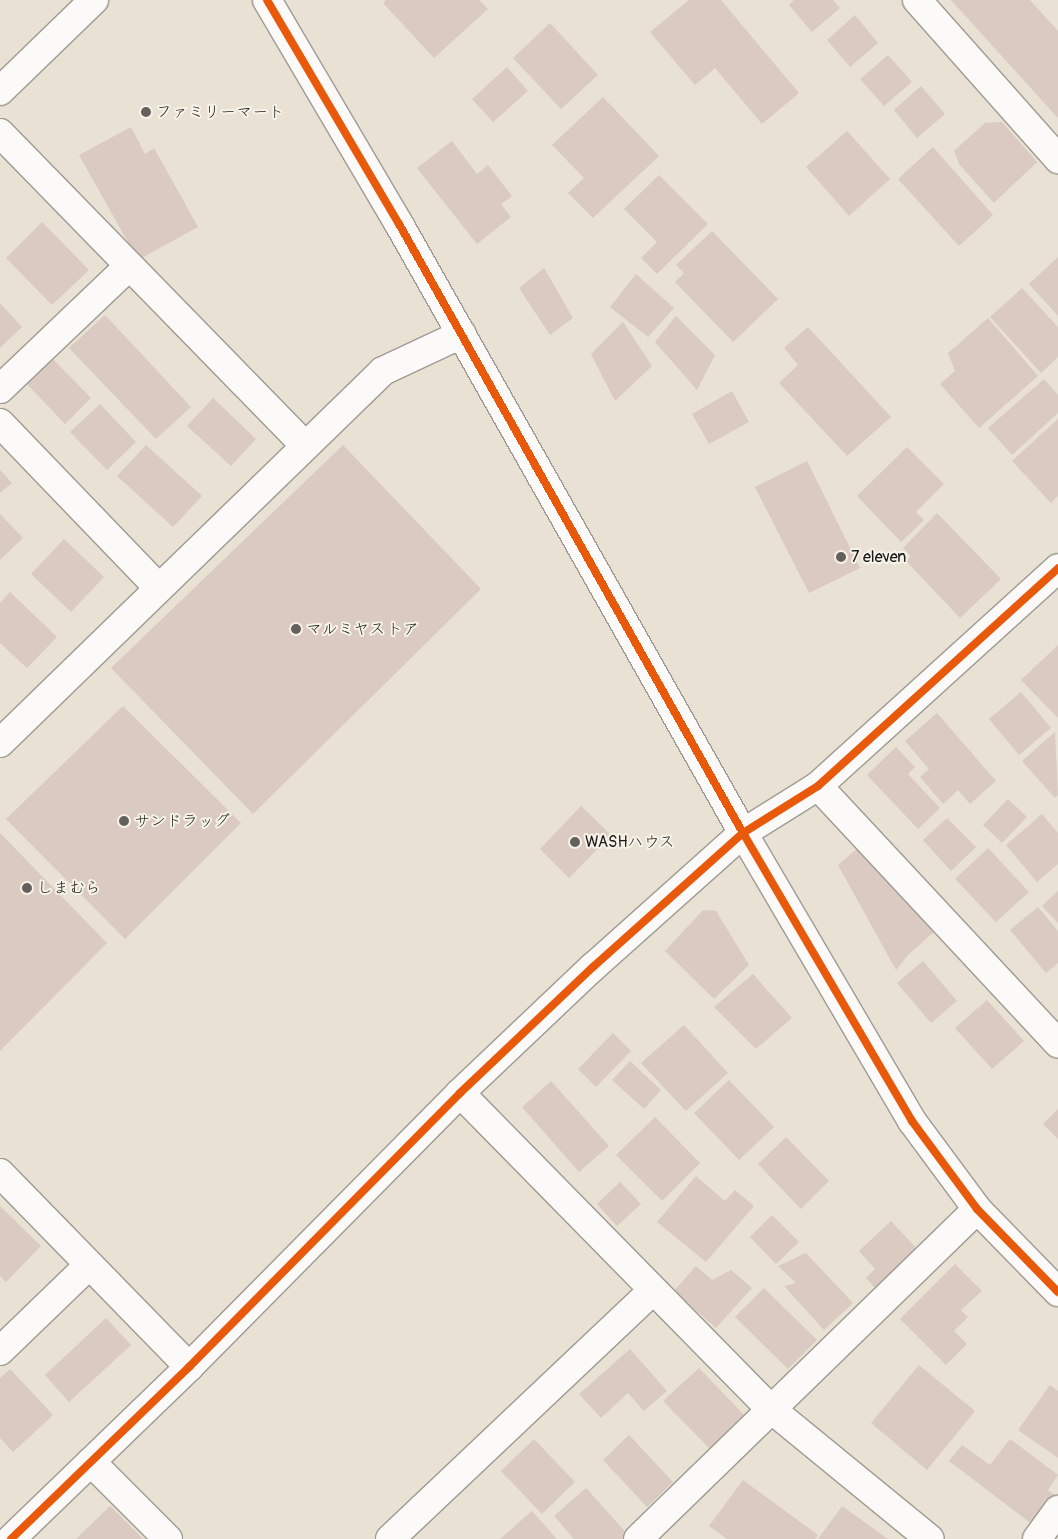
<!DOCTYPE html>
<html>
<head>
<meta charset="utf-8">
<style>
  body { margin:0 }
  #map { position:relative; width:1058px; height:1539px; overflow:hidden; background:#e9e1d3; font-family:Pangolin,"Klee One",sans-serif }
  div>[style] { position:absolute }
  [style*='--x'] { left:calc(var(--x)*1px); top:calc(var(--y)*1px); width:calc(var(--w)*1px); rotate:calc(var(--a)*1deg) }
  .building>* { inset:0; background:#dacac1 }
  .roads { filter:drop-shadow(1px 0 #9f9b93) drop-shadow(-1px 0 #9f9b93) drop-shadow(0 1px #9f9b93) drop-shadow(0 -1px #9f9b93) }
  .minor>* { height:28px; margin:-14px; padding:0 14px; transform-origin:14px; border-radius:14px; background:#fcfaf8 }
  .tertiary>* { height:28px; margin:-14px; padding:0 14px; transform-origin:14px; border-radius:14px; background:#fcfaf8 }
  .cycleway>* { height:8px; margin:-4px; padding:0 4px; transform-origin:4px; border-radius:4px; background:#e8590c }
  .dots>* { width:14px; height:14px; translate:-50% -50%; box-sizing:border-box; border:2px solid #f7f3e8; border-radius:50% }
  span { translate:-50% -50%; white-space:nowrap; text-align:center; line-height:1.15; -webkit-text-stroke:4px #f7f3e8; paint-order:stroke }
  .poi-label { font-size:16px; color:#1c1c1c }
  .left { translate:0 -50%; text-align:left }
</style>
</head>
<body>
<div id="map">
  <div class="building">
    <div style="clip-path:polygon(386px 0,479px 0,488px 9px,434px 58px,383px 3px)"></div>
    <div style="clip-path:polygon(689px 0,721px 0,799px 93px,762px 124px,715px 68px,695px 85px,650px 32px)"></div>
    <div style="clip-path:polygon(794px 0,833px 0,840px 8px,812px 32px,789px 5px)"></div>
    <div style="clip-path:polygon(951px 0,1030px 0,1058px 31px,1058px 118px)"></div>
    <div style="clip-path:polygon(855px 15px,878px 43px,850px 67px,827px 40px)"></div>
    <div style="clip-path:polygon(550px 23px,598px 75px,561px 109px,513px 58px)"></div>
    <div style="clip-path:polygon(888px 55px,912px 82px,884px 106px,860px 79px)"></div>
    <div style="clip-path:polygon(507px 67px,528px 91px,493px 122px,472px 99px)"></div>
    <div style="clip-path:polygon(921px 86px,945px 114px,917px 138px,894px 110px)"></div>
    <div style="clip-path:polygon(603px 97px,659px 156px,593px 218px,568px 193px,584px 178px,552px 145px)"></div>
    <div style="clip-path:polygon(1002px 122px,1037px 162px,994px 203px,959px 164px,954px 151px,985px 123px)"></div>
    <div style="clip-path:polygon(131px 127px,145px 154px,154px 148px,198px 227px,138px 260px,79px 155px)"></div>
    <div style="clip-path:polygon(847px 131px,890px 179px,849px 216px,806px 167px)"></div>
    <div style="clip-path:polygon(452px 141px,477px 174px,488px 165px,512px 196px,501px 204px,511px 217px,477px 244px,417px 168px)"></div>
    <div style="clip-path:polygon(933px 147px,993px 215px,959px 246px,898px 179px)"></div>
    <div style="clip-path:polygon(659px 175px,708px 224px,657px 274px,641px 258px,657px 242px,624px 209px)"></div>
    <div style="clip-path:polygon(42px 222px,89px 270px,52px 305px,6px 258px)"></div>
    <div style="clip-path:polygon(712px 231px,778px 299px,733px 342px,675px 282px,684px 273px,676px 265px)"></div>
    <div style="clip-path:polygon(1058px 257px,1058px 316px,1029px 284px)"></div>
    <div style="clip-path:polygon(544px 268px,573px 318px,550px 335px,519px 288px)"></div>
    <div style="clip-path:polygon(636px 274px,674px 308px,648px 337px,610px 307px)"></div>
    <div style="clip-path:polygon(1022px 288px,1058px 327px,1058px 357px,1041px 373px,990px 317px)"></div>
    <div style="clip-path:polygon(0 303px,22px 327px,0 348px)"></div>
    <div style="clip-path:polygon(105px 315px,191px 407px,156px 439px,69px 348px)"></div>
    <div style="clip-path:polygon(676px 316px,715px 355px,697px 390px,655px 342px)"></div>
    <div style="clip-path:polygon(988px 318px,1038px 376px,979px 428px,940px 384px,955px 371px,948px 353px)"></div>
    <div style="clip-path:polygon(623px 322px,652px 366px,615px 401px,591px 354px)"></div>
    <div style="clip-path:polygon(808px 327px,891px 417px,847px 456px,779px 383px,798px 365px,784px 348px)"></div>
    <div style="clip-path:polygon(51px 357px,91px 398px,65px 424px,25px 382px)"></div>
    <div style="clip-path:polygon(1044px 379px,1058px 395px,1058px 413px,1012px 455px,988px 428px)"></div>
    <div style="clip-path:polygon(732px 391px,749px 422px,709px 444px,692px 414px)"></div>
    <div style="clip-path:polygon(213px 398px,256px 439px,231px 466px,187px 426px)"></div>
    <div style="clip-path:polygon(100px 404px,136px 442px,107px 470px,70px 432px)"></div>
    <div style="clip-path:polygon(1058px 419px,1058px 496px,1051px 503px,1012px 461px)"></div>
    <div style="clip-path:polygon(146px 445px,202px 496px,173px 527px,117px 476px)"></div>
    <div style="clip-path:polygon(343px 445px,481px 589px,253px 814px,111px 668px)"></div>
    <div style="clip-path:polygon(907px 447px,944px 484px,916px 512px,924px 520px,901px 542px,857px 496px)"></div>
    <div style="clip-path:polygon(807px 461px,860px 568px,809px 593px,755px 487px)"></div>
    <div style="clip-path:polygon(0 470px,12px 483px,0 493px)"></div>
    <div style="clip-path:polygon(937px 513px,1001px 579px,960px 618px,906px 561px,911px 556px,903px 548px)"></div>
    <div style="clip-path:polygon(0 514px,23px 538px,0 560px)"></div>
    <div style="clip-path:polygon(64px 539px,104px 577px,71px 612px,31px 574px)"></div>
    <div style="clip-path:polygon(10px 592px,57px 637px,27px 668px,0 643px,0 603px)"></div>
    <div style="clip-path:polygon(1058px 645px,1058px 718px,1021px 680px)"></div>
    <div style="clip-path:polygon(1021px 692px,1051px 728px,1019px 755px,989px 719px)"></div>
    <div style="clip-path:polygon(123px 706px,241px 823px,125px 939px,6px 819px)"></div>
    <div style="clip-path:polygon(937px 713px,996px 781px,970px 804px,958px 790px,943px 804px,920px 777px,929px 769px,905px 741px)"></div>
    <div style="clip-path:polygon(1055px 732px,1058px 795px,1055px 798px,1022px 761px)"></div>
    <div style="clip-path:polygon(896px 747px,915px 767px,908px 774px,940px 808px,918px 829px,867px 775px)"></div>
    <div style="clip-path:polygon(1008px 799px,1027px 817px,1002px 843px,983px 825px)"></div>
    <div style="clip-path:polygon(581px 806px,611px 835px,569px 878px,540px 849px)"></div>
    <div style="clip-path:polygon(1042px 814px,1058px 833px,1058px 864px,1037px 882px,1006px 845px)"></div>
    <div style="clip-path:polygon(947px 818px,976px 847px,951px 871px,923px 840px)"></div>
    <div style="clip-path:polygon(0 833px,107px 943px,0 1051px)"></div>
    <div style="clip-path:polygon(859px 847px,936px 930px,908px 955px,896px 970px,838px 865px)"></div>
    <div style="clip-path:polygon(988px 848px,1029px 892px,996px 922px,955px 879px)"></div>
    <div style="clip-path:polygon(1058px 891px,1058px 923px,1042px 906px)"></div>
    <div style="clip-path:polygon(1038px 907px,1058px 931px,1058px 963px,1046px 973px,1010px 930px)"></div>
    <div style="clip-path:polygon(703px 910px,716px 911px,749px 965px,714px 999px,665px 951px)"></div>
    <div style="clip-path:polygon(923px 961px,957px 1001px,931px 1023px,897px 983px)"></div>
    <div style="clip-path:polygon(753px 974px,792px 1018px,756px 1049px,714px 1007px)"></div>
    <div style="clip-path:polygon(987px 1000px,1024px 1041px,992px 1069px,955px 1028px)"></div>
    <div style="clip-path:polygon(684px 1025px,728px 1073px,686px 1111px,641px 1063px)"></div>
    <div style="clip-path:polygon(613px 1033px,631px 1051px,596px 1087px,578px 1069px)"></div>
    <div style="clip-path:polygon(630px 1061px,661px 1090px,644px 1109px,612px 1080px)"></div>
    <div style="clip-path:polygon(729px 1080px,774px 1127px,739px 1160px,694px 1113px)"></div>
    <div style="clip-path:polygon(551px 1081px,609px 1146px,579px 1172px,522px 1107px)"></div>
    <div style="clip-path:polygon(1058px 1109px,1058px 1139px,1043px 1124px)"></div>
    <div style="clip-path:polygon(655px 1117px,700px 1163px,662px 1201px,616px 1155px)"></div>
    <div style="clip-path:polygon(786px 1137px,829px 1181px,801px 1209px,758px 1164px)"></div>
    <div style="clip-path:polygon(696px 1176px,725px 1201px,735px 1190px,754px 1206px,706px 1262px,657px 1222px)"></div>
    <div style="clip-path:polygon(620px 1182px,641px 1204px,617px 1226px,597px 1204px)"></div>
    <div style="clip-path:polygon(0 1206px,41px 1246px,6px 1282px,0 1276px)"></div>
    <div style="clip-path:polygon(772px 1215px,799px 1242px,776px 1264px,750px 1237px)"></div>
    <div style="clip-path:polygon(891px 1221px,917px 1249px,875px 1288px,866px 1278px,875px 1269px,859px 1251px)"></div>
    <div style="clip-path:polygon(806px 1253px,853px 1303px,824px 1330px,784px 1286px,796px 1283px,778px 1266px)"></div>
    <div style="clip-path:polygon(955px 1264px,982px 1291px,961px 1310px,968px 1317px,954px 1331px,967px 1344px,946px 1365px,900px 1319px)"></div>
    <div style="clip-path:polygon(696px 1266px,712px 1280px,731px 1270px,752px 1288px,716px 1328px,674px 1291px)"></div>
    <div style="clip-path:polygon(764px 1288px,817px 1340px,788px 1369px,735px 1317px)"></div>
    <div style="clip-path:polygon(106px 1318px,131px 1345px,69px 1402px,45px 1375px)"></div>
    <div style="clip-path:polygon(630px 1349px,667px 1391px,644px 1411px,628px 1393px,601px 1418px,579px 1394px)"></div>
    <div style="clip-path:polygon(919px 1365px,975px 1411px,927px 1470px,871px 1423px)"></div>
    <div style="clip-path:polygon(699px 1368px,746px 1417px,711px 1450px,663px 1401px)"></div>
    <div style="clip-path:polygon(10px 1369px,53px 1415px,13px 1452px,0 1438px,0 1378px)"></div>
    <div style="clip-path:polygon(1050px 1385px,1058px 1391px,1058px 1458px,1018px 1430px)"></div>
    <div style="clip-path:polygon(629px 1435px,673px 1482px,647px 1507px,603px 1460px)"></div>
    <div style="clip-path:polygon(534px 1439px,575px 1482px,542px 1514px,501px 1471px)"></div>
    <div style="clip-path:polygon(1010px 1439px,1058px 1475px,1048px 1490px,1058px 1498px,1037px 1528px,949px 1461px,962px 1445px,990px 1465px)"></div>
    <div style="clip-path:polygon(743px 1480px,818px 1535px,815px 1539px,727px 1539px,709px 1526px)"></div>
    <div style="clip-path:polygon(586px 1488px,631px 1538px,630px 1539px,574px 1539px,554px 1516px)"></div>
    <div style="clip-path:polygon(110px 1506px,143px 1539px,76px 1539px)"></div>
    <div style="clip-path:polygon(842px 1506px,888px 1539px,818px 1539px)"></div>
    <div style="clip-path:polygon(532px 1511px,557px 1539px,500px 1539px)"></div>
  </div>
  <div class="roads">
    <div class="minor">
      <div style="--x:917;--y:0;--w:213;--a:48.4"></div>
      <div style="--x:0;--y:133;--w:437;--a:45.7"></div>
      <div style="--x:0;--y:389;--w:178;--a:-43.6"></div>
      <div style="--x:0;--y:423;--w:229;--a:46.1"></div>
      <div style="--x:0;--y:743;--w:534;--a:-44.17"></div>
      <div style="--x:383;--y:371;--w:87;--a:-25.1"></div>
      <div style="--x:818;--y:786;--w:352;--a:47"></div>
      <div style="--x:743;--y:833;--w:89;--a:-32.1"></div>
      <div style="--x:818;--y:786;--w:324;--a:-42.2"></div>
      <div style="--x:460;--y:1093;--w:443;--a:45.5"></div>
      <div style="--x:771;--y:1409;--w:205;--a:39.3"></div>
      <div style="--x:0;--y:1173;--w:271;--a:45.7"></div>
      <div style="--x:0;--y:1351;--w:124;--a:-44"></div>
      <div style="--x:91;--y:1462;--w:109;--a:45"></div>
      <div style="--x:390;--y:1539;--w:362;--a:-43.4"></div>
      <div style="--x:638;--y:1539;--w:473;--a:-44.2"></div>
      <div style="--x:1037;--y:1539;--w:36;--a:-54"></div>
    </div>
    <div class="tertiary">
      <div style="--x:267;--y:0;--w:260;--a:59.5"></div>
      <div style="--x:399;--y:224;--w:699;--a:60.54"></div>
      <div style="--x:743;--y:833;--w:334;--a:59.6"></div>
      <div style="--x:912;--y:1121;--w:109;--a:53.5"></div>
      <div style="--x:977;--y:1209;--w:116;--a:45.7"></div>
      <div style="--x:0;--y:91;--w:131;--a:-44.1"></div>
      <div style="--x:11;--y:1539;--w:248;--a:-44"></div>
      <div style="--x:189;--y:1367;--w:385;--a:-45.3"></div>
      <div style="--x:460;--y:1093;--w:183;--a:-43.5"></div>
      <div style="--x:593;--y:967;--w:201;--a:-41.8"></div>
    </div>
  </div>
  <div class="cycleway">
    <div style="--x:267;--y:0;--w:260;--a:59.5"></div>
    <div style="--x:399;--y:224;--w:699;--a:60.54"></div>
    <div style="--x:743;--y:833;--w:334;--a:59.6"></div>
    <div style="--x:912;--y:1121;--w:109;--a:53.5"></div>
    <div style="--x:977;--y:1209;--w:116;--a:45.7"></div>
    <div style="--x:11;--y:1539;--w:248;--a:-44"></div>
    <div style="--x:189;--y:1367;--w:385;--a:-45.3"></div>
    <div style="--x:460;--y:1093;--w:183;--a:-43.5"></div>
    <div style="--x:593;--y:967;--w:201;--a:-41.8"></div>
    <div style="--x:743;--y:833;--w:89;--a:-32.1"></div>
    <div style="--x:818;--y:786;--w:324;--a:-42.2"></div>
  </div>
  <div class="dots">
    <div style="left:146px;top:112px;background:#64615c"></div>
    <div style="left:841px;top:557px;background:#64615c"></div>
    <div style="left:296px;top:629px;background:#64615c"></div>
    <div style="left:124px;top:821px;background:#64615c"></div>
    <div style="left:575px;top:842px;background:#64615c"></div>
    <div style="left:27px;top:888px;background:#64615c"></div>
  </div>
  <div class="poi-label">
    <span class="left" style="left:156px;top:112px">ファミリーマート</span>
    <span class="left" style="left:851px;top:557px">7 eleven</span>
    <span class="left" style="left:306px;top:629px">マルミヤストア</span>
    <span class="left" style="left:134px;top:821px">サンドラッグ</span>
    <span class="left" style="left:585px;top:842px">WASHハウス</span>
    <span class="left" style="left:37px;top:888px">しまむら</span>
  </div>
</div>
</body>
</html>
